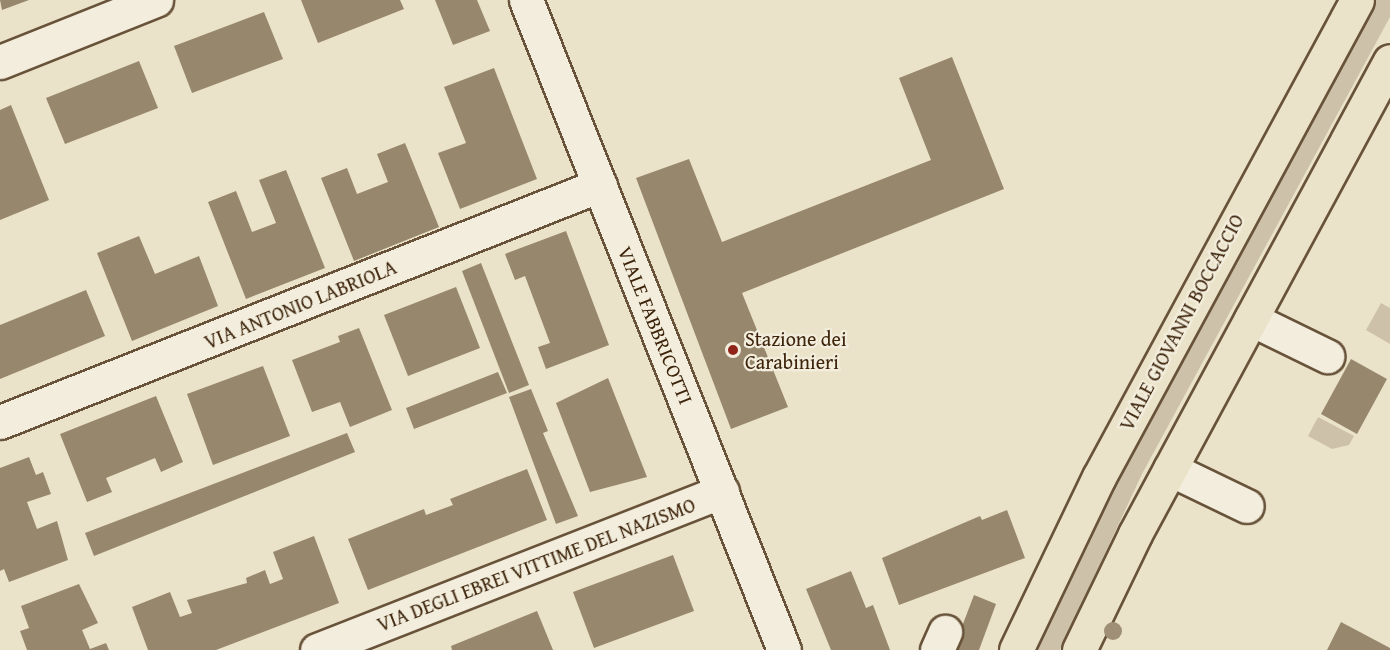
<!DOCTYPE html>
<html>
<head>
<meta charset="utf-8">
<style>
  body { margin:0 }
  #map { position:relative; width:1390px; height:650px; overflow:hidden; background:#ebe3c9; font-family:"Gentium Book Plus",serif }
  div>[style] { position:absolute }
  [style*='--x'] { left:calc(var(--x)*1px); top:calc(var(--y)*1px); width:calc(var(--w)*1px); rotate:calc(var(--a)*1deg) }
  .green>* { inset:0; background:#cdc2a9 }
  .building>* { inset:0; background:#97876d }
  .roads { filter:drop-shadow(2px 0 #68533a) drop-shadow(-2px 0 #68533a) drop-shadow(0 2px #68533a) drop-shadow(0 -2px #68533a) }
  .minor>* { height:33px; margin:-16.5px; padding:0 16.5px; transform-origin:16.5px; border-radius:16.5px; background:#f2eddc }
  .major>* { height:33px; margin:-16.5px; padding:0 16.5px; transform-origin:16.5px; border-radius:16.5px; background:#ebe3c9 }
  .trees>* { width:18px; height:18px; margin:-9px; border-radius:50%; background:#9f8f76 }
  .dots>* { width:16px; height:16px; translate:-50% -50%; box-sizing:border-box; border:3px solid #f2eddc; border-radius:50% }
  span { translate:-50% -50%; white-space:nowrap; text-align:center; line-height:1.15; -webkit-text-stroke:4.5px #f2eddc; paint-order:stroke }
  .street-label { font-size:20px; color:#3c230a }
  .poi-label { font-size:20px; color:#3c230a }
  .left { translate:0 -50%; text-align:left }
</style>
</head>
<body>
<div id="map">
  <div class="green">
    <div style="clip-path:polygon(1374px 0,1390px 0,1390px 17px,1142px 474px,1060px 650px,1028px 650px)"></div>
    <div style="clip-path:polygon(1381px 303px,1390px 308px,1390px 344px,1366px 330px)"></div>
    <div style="clip-path:polygon(1318px 417px,1354px 436px,1349px 445px,1332px 449px,1308px 436px)"></div>
  </div>
  <div class="building">
    <div style="clip-path:polygon(0 0,29px 0,2px 10px)"></div>
    <div style="clip-path:polygon(301px 0,400px 0,404px 9px,318px 43px)"></div>
    <div style="clip-path:polygon(435px 0,477px 0,490px 31px,453px 45px)"></div>
    <div style="clip-path:polygon(264px 12px,283px 59px,192px 93px,174px 46px)"></div>
    <div style="clip-path:polygon(952px 57px,1004px 189px,742px 293px,788px 407px,731px 429px,636px 178px,689px 159px,722px 242px,931px 160px,899px 78px)"></div>
    <div style="clip-path:polygon(139px 61px,158px 108px,65px 144px,46px 98px)"></div>
    <div style="clip-path:polygon(494px 68px,537px 179px,460px 209px,438px 153px,466px 143px,444px 87px)"></div>
    <div style="clip-path:polygon(11px 105px,49px 200px,0 220px,0 110px)"></div>
    <div style="clip-path:polygon(405px 143px,439px 227px,354px 261px,321px 178px,347px 168px,357px 194px,388px 182px,377px 154px)"></div>
    <div style="clip-path:polygon(286px 170px,325px 268px,246px 299px,208px 202px,236px 191px,252px 232px,276px 223px,259px 180px)"></div>
    <div style="clip-path:polygon(566px 231px,609px 345px,546px 369px,538px 347px,550px 343px,525px 276px,515px 280px,505px 254px)"></div>
    <div style="clip-path:polygon(139px 236px,155px 274px,199px 256px,218px 306px,132px 341px,97px 253px)"></div>
    <div style="clip-path:polygon(481px 263px,529px 385px,509px 393px,462px 271px)"></div>
    <div style="clip-path:polygon(456px 287px,480px 348px,408px 376px,384px 315px)"></div>
    <div style="clip-path:polygon(86px 290px,105px 336px,0 379px,0 325px)"></div>
    <div style="clip-path:polygon(359px 328px,392px 410px,350px 427px,340px 402px,312px 412px,292px 360px,340px 342px,338px 336px)"></div>
    <div style="clip-path:polygon(1351px 359px,1387px 379px,1357px 434px,1321px 414px)"></div>
    <div style="clip-path:polygon(263px 366px,290px 436px,213px 465px,187px 394px)"></div>
    <div style="clip-path:polygon(498px 372px,507px 393px,414px 429px,406px 408px)"></div>
    <div style="clip-path:polygon(608px 378px,647px 477px,590px 492px,556px 403px)"></div>
    <div style="clip-path:polygon(531px 389px,548px 431px,543px 433px,578px 516px,556px 524px,509px 397px)"></div>
    <div style="clip-path:polygon(156px 396px,183px 462px,161px 472px,155px 458px,106px 478px,112px 492px,87px 502px,60px 434px)"></div>
    <div style="clip-path:polygon(347px 433px,355px 452px,94px 556px,85px 533px)"></div>
    <div style="clip-path:polygon(29px 457px,36px 475px,43px 472px,51px 494px,27px 502px,37px 529px,57px 521px,68px 560px,9px 582px,4px 569px,0 571px,0 468px)"></div>
    <div style="clip-path:polygon(527px 469px,547px 520px,368px 590px,348px 539px,424px 509px,426px 515px,453px 505px,450px 499px)"></div>
    <div style="clip-path:polygon(1007px 510px,1025px 558px,899px 605px,882px 558px,980px 516px,982px 520px)"></div>
    <div style="clip-path:polygon(314px 536px,339px 603px,216px 650px,148px 650px,132px 607px,170px 592px,180px 617px,192px 613px,187px 600px,247px 583px,246px 578px,265px 570px,270px 584px,283px 579px,273px 552px)"></div>
    <div style="clip-path:polygon(673px 555px,694px 611px,594px 648px,573px 592px)"></div>
    <div style="clip-path:polygon(851px 571px,866px 608px,873px 605px,890px 650px,831px 650px,806px 589px)"></div>
    <div style="clip-path:polygon(79px 584px,98px 623px,82px 630px,90px 649px,106px 643px,109px 650px,27px 650px,20px 631px,29px 628px,21px 606px)"></div>
    <div style="clip-path:polygon(974px 595px,996px 604px,979px 650px,953px 650px)"></div>
    <div style="clip-path:polygon(537px 611px,553px 650px,452px 650px,451px 646px)"></div>
    <div style="clip-path:polygon(1341px 622px,1390px 648px,1390px 650px,1327px 650px)"></div>
  </div>
  <div class="roads">
    <div class="minor">
      <div style="--x:526;--y:0;--w:699;--a:68.35"></div>
      <div style="--x:0;--y:62;--w:168;--a:-21.7"></div>
      <div style="--x:1251;--y:319;--w:85;--a:26"></div>
      <div style="--x:0;--y:422;--w:645;--a:-21.55"></div>
      <div style="--x:1170;--y:469;--w:85;--a:25.7"></div>
      <div style="--x:317;--y:650;--w:435;--a:-21.4"></div>
      <div style="--x:937;--y:650;--w:20;--a:-66"></div>
    </div>
    <div class="major">
      <div style="--x:1016;--y:650;--w:192;--a:-64.4"></div>
      <div style="--x:1099;--y:477;--w:542;--a:-61.59"></div>
      <div style="--x:1079;--y:650;--w:129;--a:-64.2"></div>
      <div style="--x:1135;--y:534;--w:537;--a:-61.67"></div>
    </div>
  </div>
  <div class="trees">
    <div style="left:1113px;top:631px"></div>
  </div>
  <div class="dots">
    <div style="left:733px;top:350px;background:#8f2418"></div>
  </div>
  <div class="street-label">
    <span style="left:300px;top:304px;rotate:-22deg">VIA ANTONIO LABRIOLA</span>
    <span style="left:1181px;top:322px;rotate:-62deg">VIALE GIOVANNI BOCCACCIO</span>
    <span style="left:656px;top:325px;rotate:68deg">VIALE FABBRICOTTI</span>
    <span style="left:536px;top:564px;rotate:-21deg">VIA DEGLI EBREI VITTIME DEL NAZISMO</span>
  </div>
  <div class="poi-label">
    <span class="left" style="left:745px;top:350px">Stazione dei<br>Carabinieri</span>
  </div>
</div>
</body>
</html>
